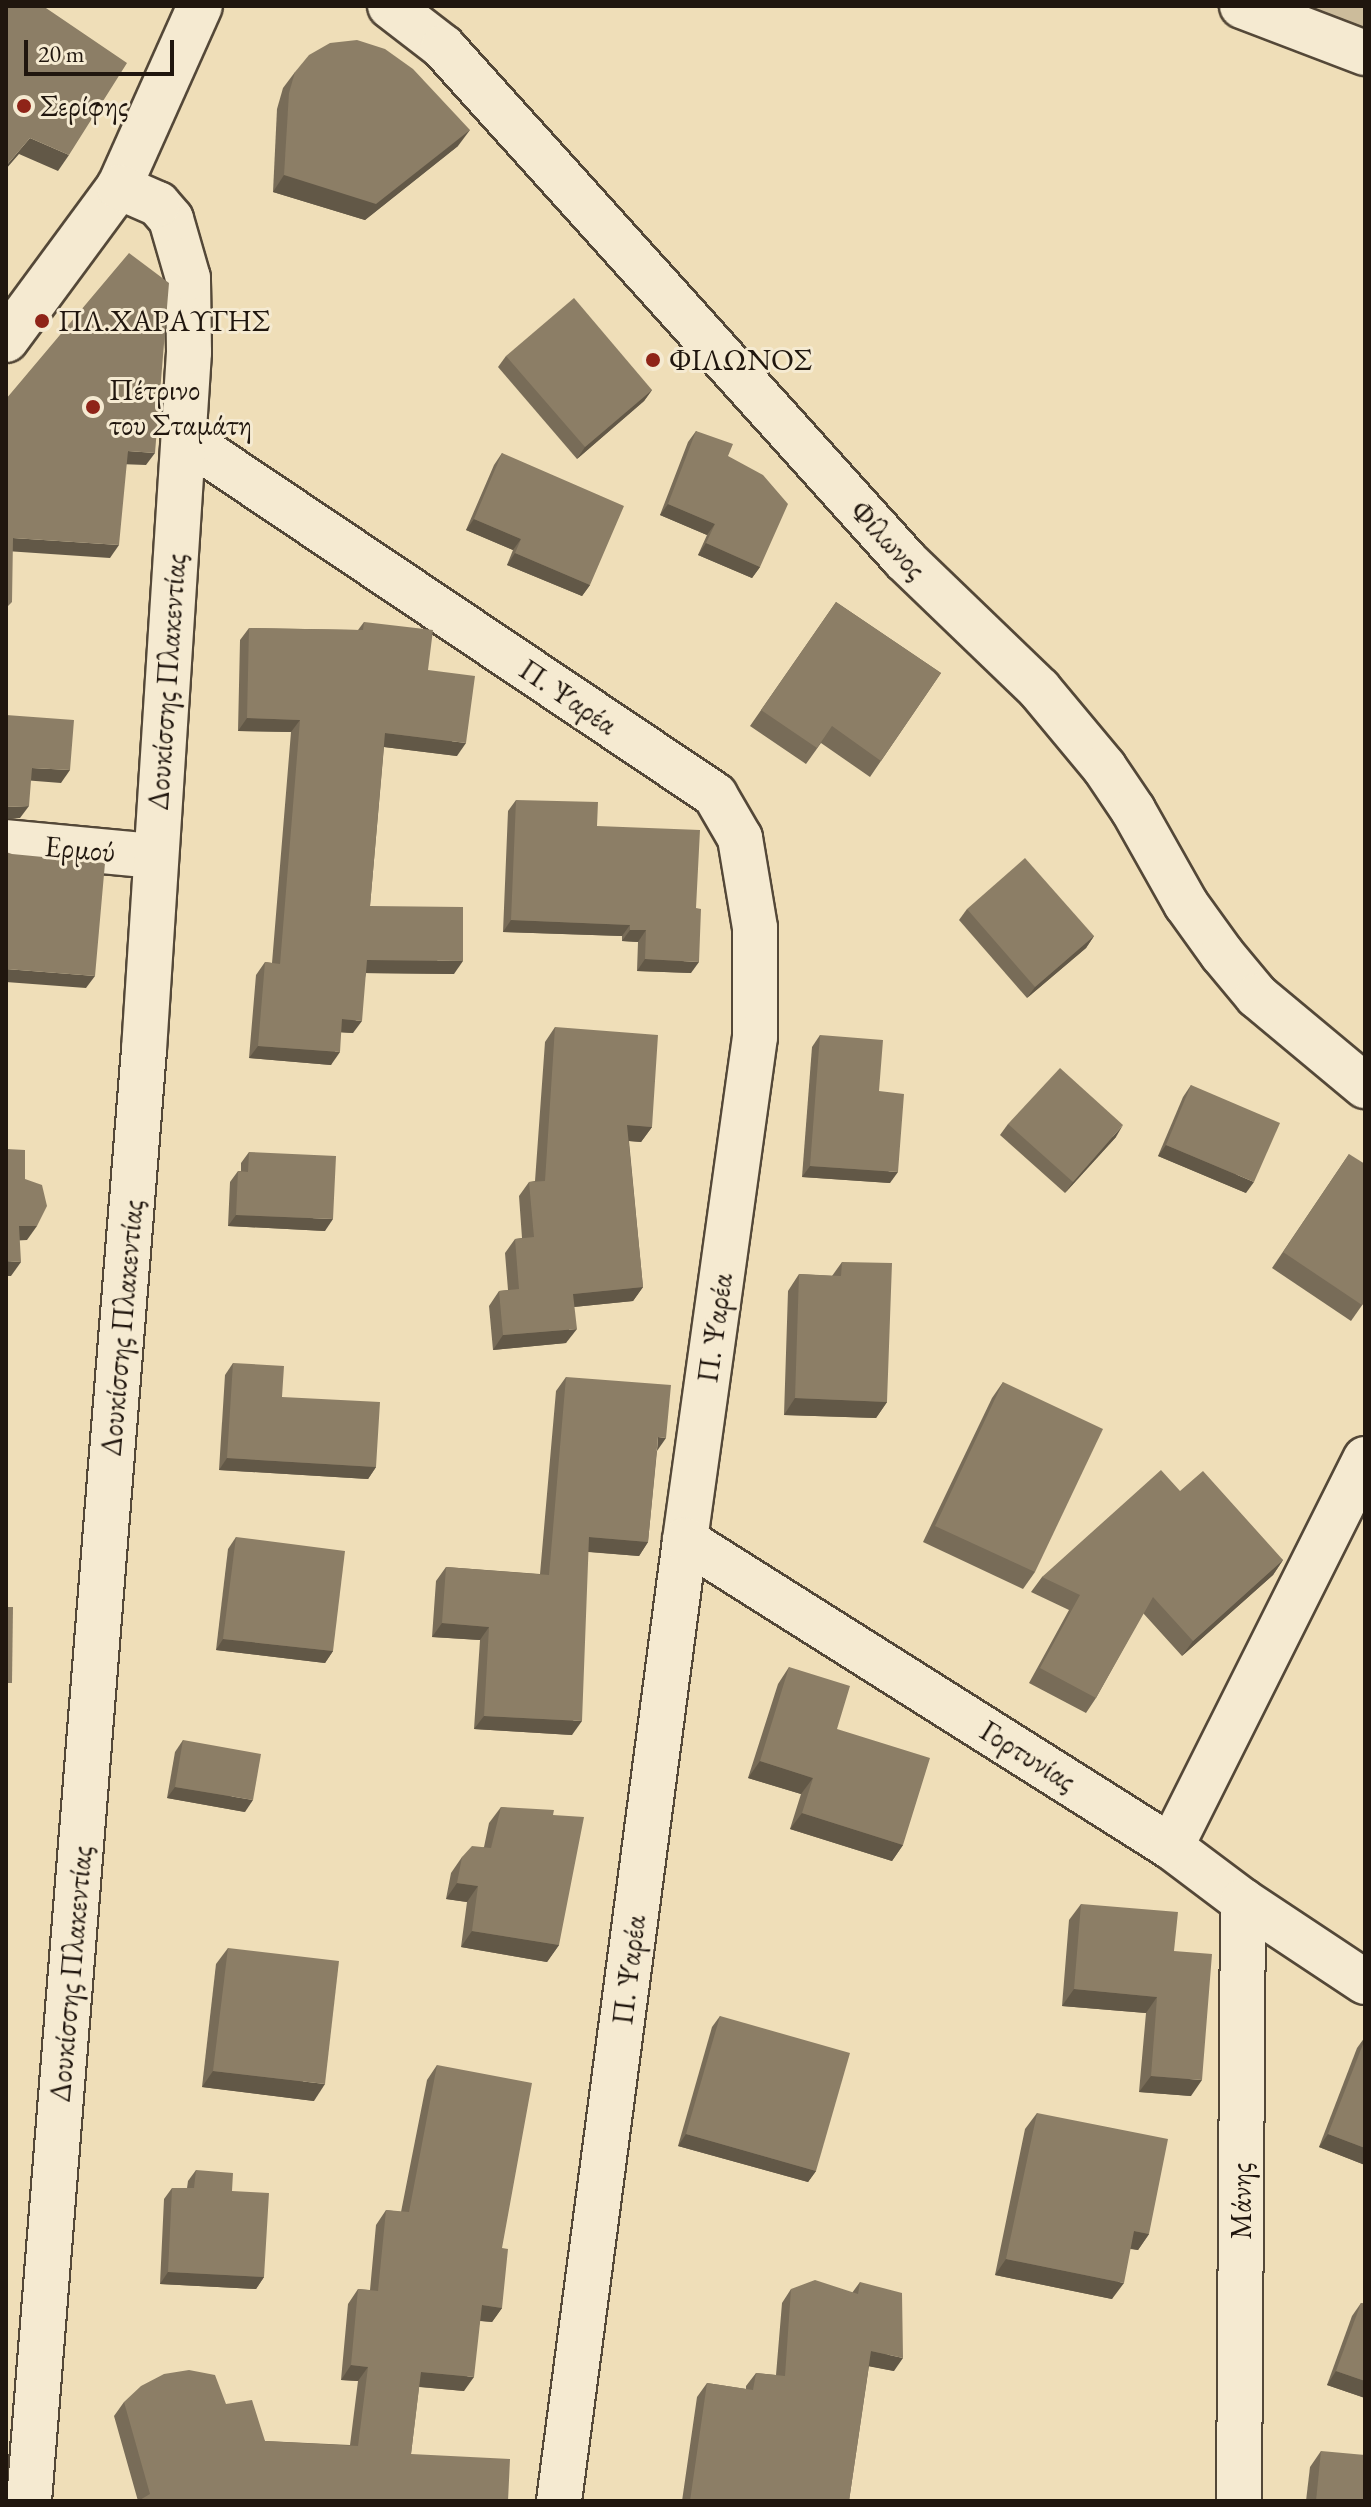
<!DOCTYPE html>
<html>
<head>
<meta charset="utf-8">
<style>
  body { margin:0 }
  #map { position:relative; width:1371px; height:2507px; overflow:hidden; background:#efdeb8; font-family:"EB Garamond",serif }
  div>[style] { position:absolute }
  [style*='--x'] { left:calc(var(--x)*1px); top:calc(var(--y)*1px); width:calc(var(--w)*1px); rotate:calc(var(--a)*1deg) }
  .green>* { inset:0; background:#ccbc9b }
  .roads { filter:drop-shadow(2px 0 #544838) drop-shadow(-2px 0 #544838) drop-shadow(0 2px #544838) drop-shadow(0 -2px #544838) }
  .street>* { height:44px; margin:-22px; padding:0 22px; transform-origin:22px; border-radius:22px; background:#f5ead1 }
  .secondary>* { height:44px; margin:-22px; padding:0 22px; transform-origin:22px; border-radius:22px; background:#f5ead1 }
  .wall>* { inset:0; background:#786c58 }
  .shaded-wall>* { inset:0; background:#625847 }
  .building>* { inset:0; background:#8c7e66 }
  .dots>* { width:22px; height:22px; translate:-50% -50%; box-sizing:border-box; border:4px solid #f5ead1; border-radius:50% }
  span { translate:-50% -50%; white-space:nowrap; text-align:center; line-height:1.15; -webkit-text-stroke:6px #f5ead1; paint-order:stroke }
  .poi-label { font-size:30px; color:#20160e }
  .left { translate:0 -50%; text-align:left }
  .street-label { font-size:30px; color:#20160e }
  .frame { position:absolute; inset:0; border:8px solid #20160e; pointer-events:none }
  .scale { position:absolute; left:24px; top:40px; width:150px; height:36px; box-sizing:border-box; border:4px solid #20160e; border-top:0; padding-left:10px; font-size:24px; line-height:28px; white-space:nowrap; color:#20160e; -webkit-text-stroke:6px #f5ead1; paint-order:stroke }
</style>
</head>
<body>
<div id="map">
  <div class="green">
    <div style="clip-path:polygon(1292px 6px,1365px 6px,1365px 35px)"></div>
  </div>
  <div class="roads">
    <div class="street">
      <div style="--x:1242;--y:6;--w:132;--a:20.9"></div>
      <div style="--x:184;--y:438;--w:640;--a:33.91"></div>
      <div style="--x:715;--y:795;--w:50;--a:59.8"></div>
      <div style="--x:740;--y:838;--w:91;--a:80.5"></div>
      <div style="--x:755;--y:928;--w:109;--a:90"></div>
      <div style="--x:755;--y:1037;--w:508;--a:97.92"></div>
      <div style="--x:685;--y:1540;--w:969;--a:97.47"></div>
      <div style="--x:6;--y:842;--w:149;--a:5.4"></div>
      <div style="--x:685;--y:1540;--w:575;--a:32.28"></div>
      <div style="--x:1171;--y:1847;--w:90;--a:36.9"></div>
      <div style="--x:1243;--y:1901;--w:146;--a:33.6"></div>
      <div style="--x:1171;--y:1847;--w:434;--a:-63.4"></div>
      <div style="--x:1239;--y:2501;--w:600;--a:-89.62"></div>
    </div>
    <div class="secondary">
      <div style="--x:390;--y:6;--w:67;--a:37.7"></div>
      <div style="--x:443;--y:47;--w:690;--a:47.99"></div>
      <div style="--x:905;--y:560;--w:186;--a:43.9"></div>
      <div style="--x:1039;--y:689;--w:102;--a:50.2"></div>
      <div style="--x:1104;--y:767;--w:52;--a:56"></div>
      <div style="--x:1133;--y:810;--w:108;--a:60.6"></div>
      <div style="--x:1186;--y:904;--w:62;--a:54.2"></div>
      <div style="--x:1222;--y:954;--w:55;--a:50.2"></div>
      <div style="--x:1257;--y:996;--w:141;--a:39.8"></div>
      <div style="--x:6;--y:340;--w:190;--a:-53.6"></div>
      <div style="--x:119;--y:187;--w:198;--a:-65.9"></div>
      <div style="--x:29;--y:2501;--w:1456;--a:-85.47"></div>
      <div style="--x:144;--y:1050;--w:699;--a:-86.31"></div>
      <div style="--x:189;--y:352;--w:74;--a:-90.8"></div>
      <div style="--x:188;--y:278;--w:61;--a:-106.1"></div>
      <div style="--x:171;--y:219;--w:20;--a:-131"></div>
      <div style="--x:158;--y:204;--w:43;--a:-156.4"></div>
    </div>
  </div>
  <div class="wall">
    <div style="clip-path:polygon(295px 72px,458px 146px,365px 220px,273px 192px,277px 109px,283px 88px)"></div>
    <div style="clip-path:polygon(506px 356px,652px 390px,644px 401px,577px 459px,498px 367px)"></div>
    <div style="clip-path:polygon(696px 431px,728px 456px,760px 567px,752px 578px,698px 555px,707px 535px,660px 515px,688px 442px)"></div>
    <div style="clip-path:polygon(502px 453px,590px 585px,582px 596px,507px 565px,513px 550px,466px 530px,494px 465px)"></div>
    <div style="clip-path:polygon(836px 602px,941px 673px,870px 777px,821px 743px,806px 764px,750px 726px)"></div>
    <div style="clip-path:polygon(364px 622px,428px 670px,457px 756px,384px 747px,370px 906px,454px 974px,366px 973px,353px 1033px,341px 1032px,331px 1065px,249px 1058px,256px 975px,265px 962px,272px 963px,291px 732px,238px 731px,240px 640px,249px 628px,358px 630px)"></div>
    <div style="clip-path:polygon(516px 800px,597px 826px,691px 973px,637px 971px,638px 942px,622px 941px,622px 936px,503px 932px,508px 811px)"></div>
    <div style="clip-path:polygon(967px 909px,1094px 936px,1086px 948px,1027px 998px,959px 920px)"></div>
    <div style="clip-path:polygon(555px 1027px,652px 1127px,641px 1142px,629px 1141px,643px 1287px,633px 1301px,574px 1307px,566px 1343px,493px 1350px,489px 1306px,499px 1291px,508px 1290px,505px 1253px,515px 1239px,522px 1238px,519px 1196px,529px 1182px,535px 1181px,545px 1042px)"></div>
    <div style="clip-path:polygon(820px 1035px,879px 1091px,890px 1183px,802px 1177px,812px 1047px)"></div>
    <div style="clip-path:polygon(1191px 1085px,1246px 1193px,1158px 1156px,1183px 1097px)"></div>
    <div style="clip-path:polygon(1008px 1124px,1116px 1137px,1065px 1193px,1000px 1135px)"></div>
    <div style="clip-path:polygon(249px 1152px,325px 1231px,228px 1226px,230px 1182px,238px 1171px,241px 1171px,241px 1163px)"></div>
    <div style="clip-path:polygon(1349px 1154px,1365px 1301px,1351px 1321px,1272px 1268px)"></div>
    <div style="clip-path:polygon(842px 1262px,887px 1402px,876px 1418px,784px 1415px,788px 1291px,799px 1274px,832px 1276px)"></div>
    <div style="clip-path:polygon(233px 1363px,282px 1397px,376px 1467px,368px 1479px,219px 1470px,225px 1375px)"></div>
    <div style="clip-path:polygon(566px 1377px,657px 1451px,648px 1542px,639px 1556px,588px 1552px,572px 1735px,474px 1729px,480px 1640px,432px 1637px,436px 1581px,446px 1567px,540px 1574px,556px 1391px)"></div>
    <div style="clip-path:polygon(1003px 1382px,1035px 1572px,1023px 1589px,923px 1542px,992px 1398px)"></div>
    <div style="clip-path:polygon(1180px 1491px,1283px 1560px,1273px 1575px,1182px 1656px,1143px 1613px,1096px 1698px,1086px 1713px,1029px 1683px,1069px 1610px,1031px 1592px,1042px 1577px)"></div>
    <div style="clip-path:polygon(236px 1537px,333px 1651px,325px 1663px,216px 1650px,228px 1549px)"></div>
    <div style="clip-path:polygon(789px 1667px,903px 1845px,892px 1861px,790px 1829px,801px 1794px,748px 1778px,778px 1684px)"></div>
    <div style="clip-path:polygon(183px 1740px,245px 1812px,167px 1798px,175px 1752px)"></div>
    <div style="clip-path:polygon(501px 1807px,553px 1815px,559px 1945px,547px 1962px,461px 1947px,467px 1902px,446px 1899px,451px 1873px,462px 1857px,484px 1847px,489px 1823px)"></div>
    <div style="clip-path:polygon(1081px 1904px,1174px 1951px,1191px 2096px,1139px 2092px,1146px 2013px,1062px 2006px,1069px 1920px)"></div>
    <div style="clip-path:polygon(228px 1948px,314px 2101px,202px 2087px,216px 1964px)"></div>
    <div style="clip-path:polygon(720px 2016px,816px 2171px,808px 2182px,678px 2146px,712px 2027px)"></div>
    <div style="clip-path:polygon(1365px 2037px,1365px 2165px,1319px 2147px,1357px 2048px)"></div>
    <div style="clip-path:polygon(437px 2065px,502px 2248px,502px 2308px,492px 2322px,480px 2321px,464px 2391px,419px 2387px,411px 2454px,138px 2501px,114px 2416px,124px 2402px,226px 2404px,265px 2441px,350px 2445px,358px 2381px,341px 2380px,348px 2304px,358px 2289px,370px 2290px,376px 2225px,386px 2210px,401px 2212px,427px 2080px)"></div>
    <div style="clip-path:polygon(1037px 2113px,1149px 2234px,1138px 2250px,1130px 2249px,1112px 2299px,995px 2275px,1025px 2129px)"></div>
    <div style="clip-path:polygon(196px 2170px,232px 2191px,264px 2277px,256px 2289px,160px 2284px,164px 2199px,172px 2188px,187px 2188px,188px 2181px)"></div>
    <div style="clip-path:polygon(860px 2282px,894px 2371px,869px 2366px,849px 2501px,682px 2501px,697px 2397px,707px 2383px,746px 2389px,746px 2386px,756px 2373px,776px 2375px,782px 2303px,791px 2289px,852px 2293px)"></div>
    <div style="clip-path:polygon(1361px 2303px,1365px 2304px,1365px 2398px,1327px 2385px,1352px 2316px)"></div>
    <div style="clip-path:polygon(1321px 2451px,1365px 2501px,1306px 2501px,1310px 2467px)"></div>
  </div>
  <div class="shaded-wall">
    <div style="clip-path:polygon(470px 130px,458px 146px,365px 220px,273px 192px,284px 175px)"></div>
    <div style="clip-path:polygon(30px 138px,69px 155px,58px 171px,19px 154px,6px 169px,6px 166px)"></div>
    <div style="clip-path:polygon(652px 390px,644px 401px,577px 459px,585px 447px)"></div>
    <div style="clip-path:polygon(128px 451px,155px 453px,146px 465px,119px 464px)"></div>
    <div style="clip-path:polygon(668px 504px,715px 524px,707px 535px,660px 515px)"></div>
    <div style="clip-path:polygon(474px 519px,521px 539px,513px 550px,466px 530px)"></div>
    <div style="clip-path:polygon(13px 538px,119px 545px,110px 558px,6px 551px)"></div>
    <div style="clip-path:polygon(706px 543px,760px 567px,752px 578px,698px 555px)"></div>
    <div style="clip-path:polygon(515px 553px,590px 585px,582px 596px,507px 565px)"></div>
    <div style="clip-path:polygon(247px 718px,300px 720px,291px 732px,238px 731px)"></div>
    <div style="clip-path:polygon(385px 733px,466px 743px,457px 756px,376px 746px)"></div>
    <div style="clip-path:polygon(32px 768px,70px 770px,61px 783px,23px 780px)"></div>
    <div style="clip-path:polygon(29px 806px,20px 818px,6px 819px,6px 807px)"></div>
    <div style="clip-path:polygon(511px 920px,630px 925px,622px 936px,503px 932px)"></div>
    <div style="clip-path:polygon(630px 930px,646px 930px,638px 942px,622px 941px)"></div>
    <div style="clip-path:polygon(1094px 936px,1086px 948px,1027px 998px,1035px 987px)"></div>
    <div style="clip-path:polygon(645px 959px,699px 962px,691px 973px,637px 971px)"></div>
    <div style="clip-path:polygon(367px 960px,463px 961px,454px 974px,358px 973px)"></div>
    <div style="clip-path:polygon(6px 969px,95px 976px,86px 988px,6px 982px)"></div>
    <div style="clip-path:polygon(342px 1019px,362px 1021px,353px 1033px,333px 1032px)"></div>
    <div style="clip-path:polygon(258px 1046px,340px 1052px,331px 1065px,249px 1058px)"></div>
    <div style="clip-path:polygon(627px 1125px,652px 1127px,641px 1142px,617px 1140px)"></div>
    <div style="clip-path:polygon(1123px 1125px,1116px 1137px,1065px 1193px,1073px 1182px)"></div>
    <div style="clip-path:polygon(1166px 1145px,1254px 1182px,1246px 1193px,1158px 1156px)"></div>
    <div style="clip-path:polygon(810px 1166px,898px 1172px,890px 1183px,802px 1177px)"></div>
    <div style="clip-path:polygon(236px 1215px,333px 1219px,325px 1231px,228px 1226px)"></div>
    <div style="clip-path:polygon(19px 1226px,37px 1226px,27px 1240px,9px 1241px)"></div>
    <div style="clip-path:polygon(6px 1261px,21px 1262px,11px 1276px,6px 1276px)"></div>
    <div style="clip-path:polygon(643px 1287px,633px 1301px,563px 1308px,573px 1294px)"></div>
    <div style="clip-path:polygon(577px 1329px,566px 1343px,493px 1350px,503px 1335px)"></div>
    <div style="clip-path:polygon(795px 1398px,887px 1402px,876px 1418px,784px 1415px)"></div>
    <div style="clip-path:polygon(658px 1437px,666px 1438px,657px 1451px)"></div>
    <div style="clip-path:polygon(227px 1458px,376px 1467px,368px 1479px,219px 1470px)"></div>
    <div style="clip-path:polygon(589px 1537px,648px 1542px,639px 1556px,579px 1551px)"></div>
    <div style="clip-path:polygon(1283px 1560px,1273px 1575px,1182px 1656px,1193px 1641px)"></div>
    <div style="clip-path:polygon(442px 1623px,489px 1627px,480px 1640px,432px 1637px)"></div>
    <div style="clip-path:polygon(223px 1639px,333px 1651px,325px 1663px,216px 1650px)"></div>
    <div style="clip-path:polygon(484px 1716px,582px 1721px,572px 1735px,474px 1729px)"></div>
    <div style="clip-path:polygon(760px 1761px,813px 1778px,801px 1794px,748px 1778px)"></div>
    <div style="clip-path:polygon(175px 1787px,253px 1800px,245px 1812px,167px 1798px)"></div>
    <div style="clip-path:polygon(802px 1813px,903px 1845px,892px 1861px,790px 1829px)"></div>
    <div style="clip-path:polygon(457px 1883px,478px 1886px,467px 1902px,446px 1899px)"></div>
    <div style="clip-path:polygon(472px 1931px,559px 1945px,547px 1962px,461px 1947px)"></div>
    <div style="clip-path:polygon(1074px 1989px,1157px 1997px,1146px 2013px,1062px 2006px)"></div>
    <div style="clip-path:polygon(213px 2071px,325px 2084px,314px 2101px,202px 2087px)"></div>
    <div style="clip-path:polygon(1151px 2076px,1202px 2080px,1191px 2096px,1139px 2092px)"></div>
    <div style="clip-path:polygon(686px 2134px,816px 2171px,808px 2182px,678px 2146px)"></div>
    <div style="clip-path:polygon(1328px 2134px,1365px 2148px,1365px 2165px,1319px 2147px)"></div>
    <div style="clip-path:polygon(1134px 2231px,1149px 2234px,1138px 2250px,1123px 2247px)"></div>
    <div style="clip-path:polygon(1006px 2259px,1124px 2283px,1112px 2299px,995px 2275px)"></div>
    <div style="clip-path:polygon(168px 2272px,264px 2277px,256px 2289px,160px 2284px)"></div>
    <div style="clip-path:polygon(482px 2305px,502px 2308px,492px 2322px,472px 2320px)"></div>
    <div style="clip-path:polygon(871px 2351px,903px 2358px,894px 2371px,862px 2365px)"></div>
    <div style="clip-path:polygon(351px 2365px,368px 2367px,358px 2381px,341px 2380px)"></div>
    <div style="clip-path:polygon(1336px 2371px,1365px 2381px,1365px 2398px,1327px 2385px)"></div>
    <div style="clip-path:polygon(421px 2372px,474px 2377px,464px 2391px,411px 2386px)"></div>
  </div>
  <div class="building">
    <div style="clip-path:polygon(6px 6px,43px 6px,127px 63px,69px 155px,30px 138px,6px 166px)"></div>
    <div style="clip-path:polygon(357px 40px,385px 49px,413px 69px,470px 130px,376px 204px,284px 175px,289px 93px,295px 72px,309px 55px,330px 43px)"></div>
    <div style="clip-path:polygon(129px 253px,169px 283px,155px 453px,128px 451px,119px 545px,13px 538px,12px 602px,6px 608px,6px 399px)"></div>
    <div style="clip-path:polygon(574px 298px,652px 390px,585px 447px,506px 356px)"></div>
    <div style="clip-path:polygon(696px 431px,733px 444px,728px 456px,763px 475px,788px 504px,760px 567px,706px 543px,715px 524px,668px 504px)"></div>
    <div style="clip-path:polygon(502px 453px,624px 506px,590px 585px,515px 553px,521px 539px,474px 519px)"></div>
    <div style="clip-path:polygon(836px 602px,941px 673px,881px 761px,832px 726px,817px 748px,761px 710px)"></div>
    <div style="clip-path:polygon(364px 622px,433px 630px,428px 670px,475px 676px,466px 743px,385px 733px,370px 906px,463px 907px,463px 961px,367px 960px,362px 1021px,342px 1019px,340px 1052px,258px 1046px,265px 962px,280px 964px,300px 720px,247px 718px,249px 628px,363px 630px)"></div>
    <div style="clip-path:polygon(6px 715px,74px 720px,70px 770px,32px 768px,29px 806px,6px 807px)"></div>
    <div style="clip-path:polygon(516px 800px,598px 802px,597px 826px,700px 830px,696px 908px,701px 909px,699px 962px,645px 959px,646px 930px,630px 930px,630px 925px,511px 920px)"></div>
    <div style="clip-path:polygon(6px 852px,12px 854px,105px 863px,95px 976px,6px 969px)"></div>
    <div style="clip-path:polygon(1025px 858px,1094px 936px,1035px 987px,967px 909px)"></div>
    <div style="clip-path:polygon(555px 1027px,658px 1035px,652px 1127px,627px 1125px,643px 1287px,573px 1294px,577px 1329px,503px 1335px,499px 1291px,519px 1289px,515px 1239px,534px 1237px,529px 1182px,545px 1181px)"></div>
    <div style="clip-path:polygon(820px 1035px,883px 1040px,879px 1091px,904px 1094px,898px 1172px,810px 1166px)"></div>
    <div style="clip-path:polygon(1060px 1068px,1123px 1125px,1073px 1182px,1008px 1124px)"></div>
    <div style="clip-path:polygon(1191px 1085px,1280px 1123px,1254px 1182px,1166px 1145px)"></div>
    <div style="clip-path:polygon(6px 1149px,25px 1150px,25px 1179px,42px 1185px,47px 1206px,37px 1226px,19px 1226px,21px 1262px,6px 1261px)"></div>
    <div style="clip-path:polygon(249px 1152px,336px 1156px,333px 1219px,236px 1215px,238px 1171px,248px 1172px)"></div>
    <div style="clip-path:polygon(1349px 1154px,1365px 1164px,1365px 1301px,1362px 1305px,1283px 1252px)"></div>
    <div style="clip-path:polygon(842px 1262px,892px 1263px,887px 1402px,795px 1398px,799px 1274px,841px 1276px)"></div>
    <div style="clip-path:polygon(233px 1363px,284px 1366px,282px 1397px,380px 1402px,376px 1467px,227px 1458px)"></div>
    <div style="clip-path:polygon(566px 1377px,671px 1385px,666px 1438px,658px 1437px,648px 1542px,589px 1537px,582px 1721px,484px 1716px,489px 1627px,442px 1623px,446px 1567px,549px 1575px)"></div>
    <div style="clip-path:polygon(1003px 1382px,1103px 1429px,1035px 1572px,935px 1526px)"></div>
    <div style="clip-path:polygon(1161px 1470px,1180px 1491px,1203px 1471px,1283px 1560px,1193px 1641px,1153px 1597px,1096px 1698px,1040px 1668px,1080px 1595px,1042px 1577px)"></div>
    <div style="clip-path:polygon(236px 1537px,345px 1551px,333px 1651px,223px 1639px)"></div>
    <div style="clip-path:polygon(6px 1607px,13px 1607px,12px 1683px,6px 1683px)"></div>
    <div style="clip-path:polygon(789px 1667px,850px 1686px,837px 1729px,930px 1758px,903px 1845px,802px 1813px,813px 1778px,760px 1761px)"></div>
    <div style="clip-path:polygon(183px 1740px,261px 1754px,253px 1800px,175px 1787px)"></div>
    <div style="clip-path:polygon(501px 1807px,554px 1810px,553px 1815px,584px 1817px,559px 1945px,472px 1931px,478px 1886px,457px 1883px,462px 1857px,472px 1846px,491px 1848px)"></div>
    <div style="clip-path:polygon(1081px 1904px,1178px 1912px,1174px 1951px,1212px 1954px,1202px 2080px,1151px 2076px,1157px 1997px,1074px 1989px)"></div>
    <div style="clip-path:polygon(228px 1948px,339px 1961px,325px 2084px,213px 2071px)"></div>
    <div style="clip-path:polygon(720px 2016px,850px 2053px,816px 2171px,686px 2134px)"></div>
    <div style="clip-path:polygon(1365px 2039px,1365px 2148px,1328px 2134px)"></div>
    <div style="clip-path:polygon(437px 2065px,532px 2083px,502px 2248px,508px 2249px,502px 2308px,482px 2305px,474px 2377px,421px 2372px,411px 2454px,510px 2459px,508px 2501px,138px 2501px,150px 2494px,124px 2402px,141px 2386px,164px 2374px,189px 2370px,215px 2375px,226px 2404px,252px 2400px,265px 2441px,358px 2446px,368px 2367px,351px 2365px,358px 2289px,378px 2291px,386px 2210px,409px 2212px)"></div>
    <div style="clip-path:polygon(1037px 2113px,1168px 2139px,1149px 2234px,1134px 2231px,1124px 2283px,1006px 2259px)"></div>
    <div style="clip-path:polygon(196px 2170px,233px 2173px,232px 2191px,269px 2193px,264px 2277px,168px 2272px,172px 2188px,194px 2188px)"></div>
    <div style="clip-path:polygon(815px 2280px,858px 2294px,860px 2282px,902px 2293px,903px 2358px,871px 2351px,849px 2501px,690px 2501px,707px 2383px,753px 2390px,756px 2373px,785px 2376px,791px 2289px)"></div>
    <div style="clip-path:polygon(1361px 2303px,1365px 2304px,1365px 2381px,1336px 2371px)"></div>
    <div style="clip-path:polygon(1321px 2451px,1365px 2455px,1365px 2501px,1316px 2501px)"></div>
  </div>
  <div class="dots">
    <div style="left:24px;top:106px;background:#8f2418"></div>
    <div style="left:42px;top:321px;background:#8f2418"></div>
    <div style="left:653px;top:360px;background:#8f2418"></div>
    <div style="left:93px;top:407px;background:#8f2418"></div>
  </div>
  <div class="poi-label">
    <span class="left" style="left:40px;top:106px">Σερίφης</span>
    <span class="left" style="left:58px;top:321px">ΠΛ.ΧΑΡΑΥΓΗΣ</span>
    <span class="left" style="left:669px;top:360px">ΦΙΛΩΝΟΣ</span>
    <span class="left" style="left:109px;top:407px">Πέτρινο<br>του Σταμάτη</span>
  </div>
  <div class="street-label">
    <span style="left:888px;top:540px;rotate:47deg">Φίλωνος</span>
    <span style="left:167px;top:682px;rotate:-86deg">Δουκίσσης Πλακεντίας</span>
    <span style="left:568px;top:697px;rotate:34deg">Π. Ψαρέα</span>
    <span style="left:80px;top:849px;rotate:5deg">Ερμού</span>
    <span style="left:122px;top:1328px;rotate:-85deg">Δουκίσσης Πλακεντίας</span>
    <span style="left:715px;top:1328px;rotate:-82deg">Π. Ψαρέα</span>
    <span style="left:1028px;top:1756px;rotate:32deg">Γορτυνίας</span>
    <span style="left:629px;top:1970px;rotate:-83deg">Π. Ψαρέα</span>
    <span style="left:71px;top:1974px;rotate:-85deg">Δουκίσσης Πλακεντίας</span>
    <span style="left:1241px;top:2201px;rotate:-90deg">Μάνης</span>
  </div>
  <div class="frame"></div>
  <div class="scale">20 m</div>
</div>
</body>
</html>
